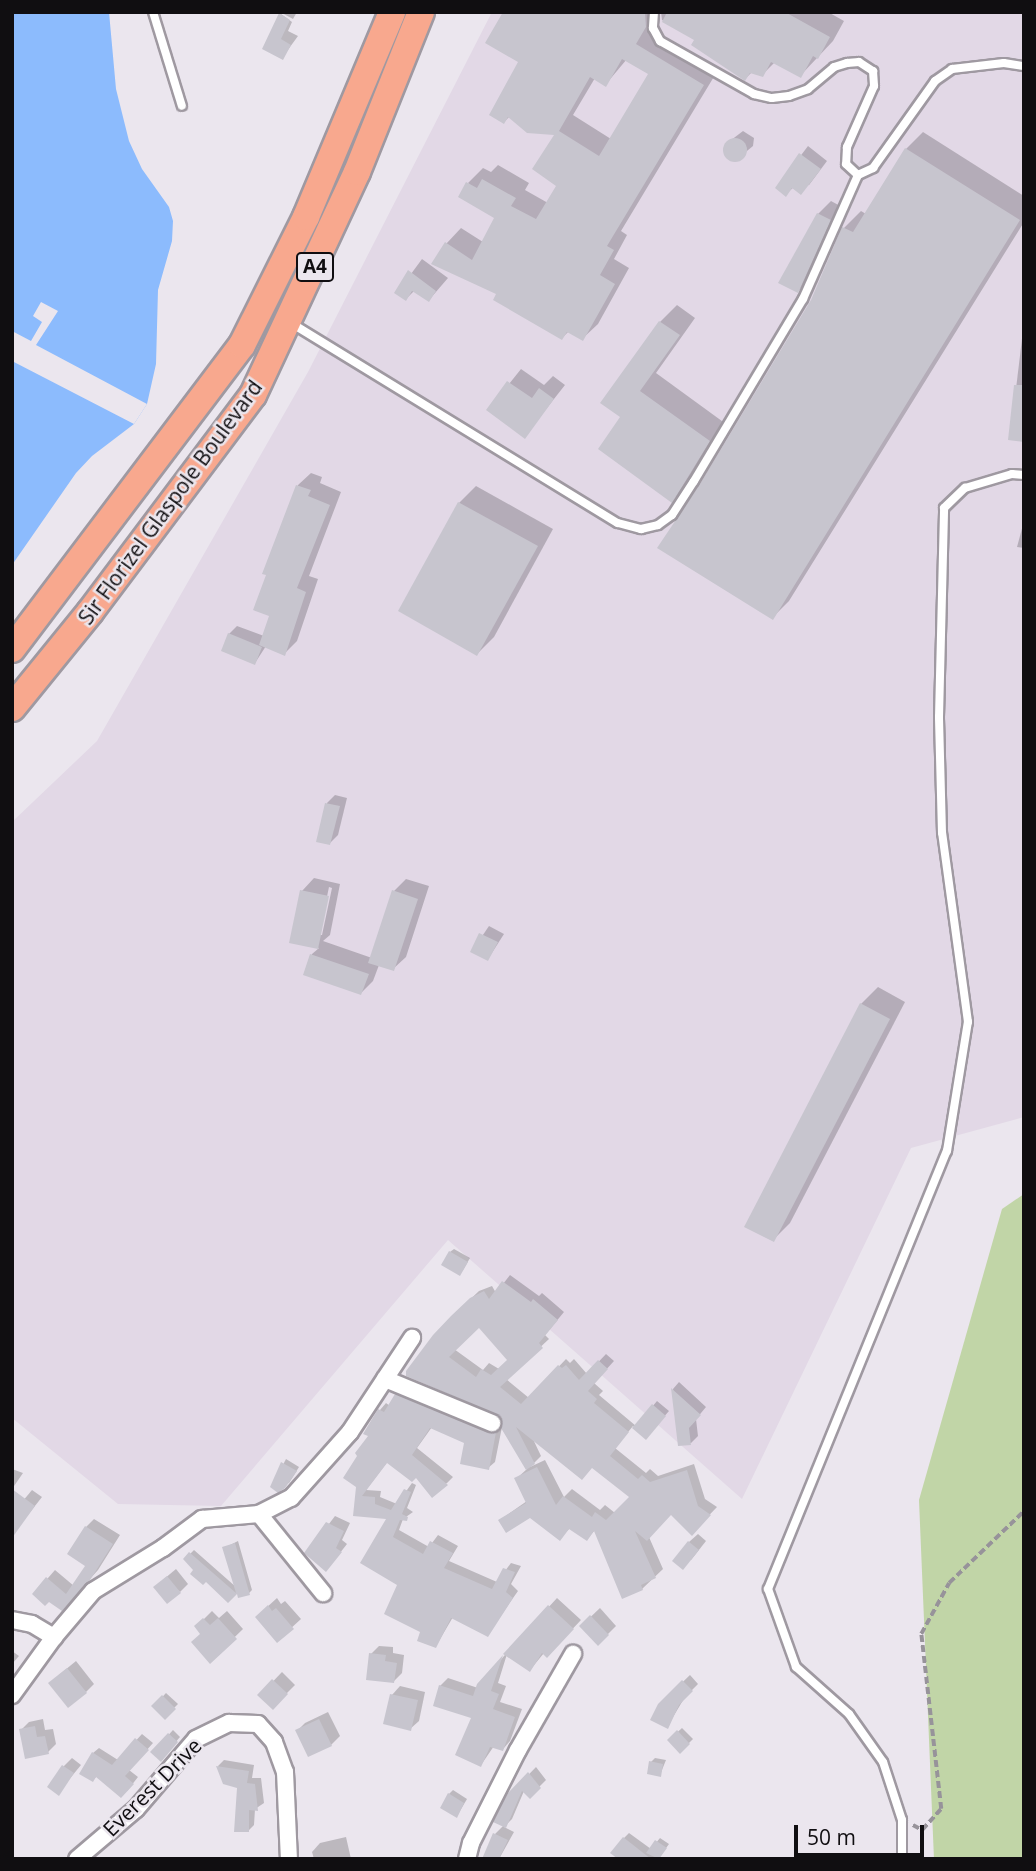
<!DOCTYPE html>
<html>
<head>
<meta charset="utf-8">
<style>
  body { margin:0 }
  #map { position:relative; width:1036px; height:1871px; overflow:hidden; background:#ebe6ee; font-family:"Open Sans",sans-serif }
  div>[style] { position:absolute }
  [style*='--x'] { left:calc(var(--x)*1px); top:calc(var(--y)*1px); width:calc(var(--w)*1px); rotate:calc(var(--a)*1deg) }
  .built>* { inset:0; background:#e2d8e6 }
  .green>* { inset:0; background:#c1d5a7 }
  .water>* { inset:0; background:#8cbbfd }
  .pier>* { inset:0; background:#ebe6ee }
  .shadow>* { inset:0; background:#0003 }
  .building>* { inset:0; background:#c7c5ce }
  .round { border-radius:50% }
  .path>* { height:3.5px; margin-top:-1.75px; transform-origin:0; background:repeating-linear-gradient(90deg,#97939a 0 7px,transparent 0 10.5px) }
  .roads { filter:drop-shadow(2px 0 #9f99a1) drop-shadow(-2px 0 #9f99a1) drop-shadow(0 2px #9f99a1) drop-shadow(0 -2px #9f99a1) }
  .service>* { height:8px; margin:-4px; padding:0 4px; transform-origin:4px; border-radius:4px; background:#fff }
  .minor>* { height:16px; margin:-8px; padding:0 8px; transform-origin:8px; border-radius:8px; background:#fff }
  .trunk>* { height:26px; margin:-13px; padding:0 13px; transform-origin:13px; border-radius:13px; background:#f8a88e }
  span { translate:-50% -50%; white-space:nowrap; text-align:center; line-height:1.15; -webkit-text-stroke:5px #ebe6ee; paint-order:stroke }
  .shield-label span { padding:2px 5px; background:#ebe6ee; border:2px solid; border-radius:5px; -webkit-text-stroke-width:0 }
  .shield-label { font-size:19px; color:#100e11; font-weight:700 }
  .street-label { font-size:21px; color:#100e11 }
  .frame { position:absolute; inset:0; border:14px solid #100e11; pointer-events:none }
  .scale { position:absolute; left:794px; top:1825px; width:130px; height:32px; box-sizing:border-box; border:4px solid #100e11; border-top:0; padding-left:9px; font-size:21px; line-height:24px; white-space:nowrap; color:#100e11; -webkit-text-stroke:5px #ebe6ee; paint-order:stroke }
</style>
</head>
<body>
<div id="map">
  <div class="built">
    <div style="clip-path:polygon(492px 12px,1024px 12px,1024px 1117px,911px 1148px,742px 1499px,448px 1240px,221px 1506px,118px 1504px,12px 1418px,12px 822px,97px 741px,308px 372px)"></div>
  </div>
  <div class="green">
    <div style="clip-path:polygon(1024px 1194px,1024px 1859px,934px 1859px,919px 1500px,1002px 1209px)"></div>
  </div>
  <div class="water">
    <div style="clip-path:polygon(12px 12px,109px 12px,116px 89px,129px 141px,142px 169px,169px 207px,173px 221px,172px 241px,158px 290px,156px 364px,147px 404px,134px 424px,92px 456px,76px 473px,12px 565px)"></div>
  </div>
  <div class="pier">
    <div style="clip-path:polygon(41px 302px,58px 311px,36px 345px,147px 404px,134px 424px,12px 361px,12px 331px,31px 341px,42px 322px,33px 316px)"></div>
  </div>
  <div class="shadow">
    <div style="clip-path:polygon(297px 12px,293px 19px,282px 13px,282px 12px)"></div>
    <div style="clip-path:polygon(evenodd,505px 12px,660px 12px,650px 29px,718px 70px,621px 231px,627px 235px,614px 259px,629px 268px,598px 324px,582px 339px,569px 331px,562px 338px,498px 294px,446px 244px,461px 228px,483px 242px,496px 217px,468px 183px,483px 168px,491px 172px,498px 165px,529px 183px,525px 190px,548px 203px,558px 186px,557px 133px,510px 116px,504px 122px,520px 62px,505px 12px,627px 59px,651px 73px,611px 139px,573px 115px,595px 78px,606px 84px,627px 59px)"></div>
    <div style="clip-path:polygon(661px 12px,828px 12px,844px 21px,833px 41px,800px 76px,775px 62px,762px 75px,752px 72px,745px 79px,696px 40px,662px 20px)"></div>
    <div style="clip-path:polygon(281px 14px,292px 22px,288px 31px,298px 36px,282px 58px,264px 48px)"></div>
    <div style="clip-path:polygon(743px 131px,754px 138px,753px 146px,736px 160px,725px 153px,726px 144px)"></div>
    <div style="clip-path:polygon(923px 132px,1024px 196px,1024px 222px,789px 601px,772px 618px,701px 485px,812px 301px,844px 228px,861px 211px,866px 214px,906px 149px)"></div>
    <div style="clip-path:polygon(808px 146px,827px 161px,809px 185px,794px 187px,786px 194px,777px 187px)"></div>
    <div style="clip-path:polygon(831px 201px,842px 207px,811px 279px,798px 291px,818px 214px)"></div>
    <div style="clip-path:polygon(422px 259px,448px 278px,429px 300px,414px 291px,406px 299px,397px 293px)"></div>
    <div style="clip-path:polygon(677px 305px,695px 318px,656px 373px,726px 424px,689px 484px,672px 500px,623px 417px,602px 403px,660px 322px)"></div>
    <div style="clip-path:polygon(1024px 322px,1024px 440px,1010px 439px)"></div>
    <div style="clip-path:polygon(521px 369px,544px 385px,553px 376px,565px 385px,524px 437px,488px 410px)"></div>
    <div style="clip-path:polygon(311px 473px,322px 477px,320px 483px,341px 492px,309px 576px,318px 579px,297px 641px,284px 654px,266px 646px,255px 663px,229px 634px,237px 626px,264px 636px,271px 615px,268px 574px,264px 573px,298px 485px)"></div>
    <div style="clip-path:polygon(476px 486px,553px 529px,494px 637px,477px 654px,459px 503px)"></div>
    <div style="clip-path:polygon(1024px 521px,1024px 548px,1017px 547px)"></div>
    <div style="clip-path:polygon(335px 795px,347px 798px,338px 835px,330px 843px,327px 803px)"></div>
    <div style="clip-path:polygon(evenodd,314px 878px,340px 884px,330px 935px,323px 941px,372px 958px,394px 891px,406px 879px,429px 886px,406px 957px,393px 969px,379px 965px,373px 981px,361px 993px,305px 974px,312px 954px,319px 948px,291px 942px,302px 891px,314px 878px,329px 887px,332px 888px,322px 935px,319px 935px,329px 887px)"></div>
    <div style="clip-path:polygon(489px 926px,504px 934px,488px 959px,472px 951px)"></div>
    <div style="clip-path:polygon(878px 987px,905px 1002px,790px 1223px,773px 1240px,861px 1004px)"></div>
    <div style="clip-path:polygon(454px 1249px,470px 1258px,463px 1270px,450px 1252px)"></div>
    <div style="clip-path:polygon(evenodd,510px 1275px,539px 1296px,542px 1293px,564px 1312px,545px 1335px,549px 1339px,506px 1379px,529px 1398px,566px 1359px,570px 1363px,574px 1359px,587px 1374px,606px 1354px,614px 1361px,594px 1383px,603px 1391px,599px 1395px,636px 1426px,657px 1401px,669px 1411px,646px 1437px,633px 1426px,615px 1448px,646px 1473px,650px 1469px,658px 1476px,694px 1464px,705px 1499px,717px 1507px,692px 1533px,671px 1513px,638px 1512px,663px 1569px,642px 1589px,595px 1530px,587px 1539px,570px 1528px,560px 1538px,531px 1516px,500px 1520px,527px 1501px,516px 1479px,527px 1469px,502px 1427px,495px 1462px,488px 1468px,466px 1442px,432px 1427px,417px 1448px,453px 1477px,447px 1483px,432px 1495px,416px 1476px,388px 1461px,366px 1490px,381px 1491px,380px 1497px,397px 1504px,412px 1483px,416px 1485px,407px 1508px,413px 1512px,403px 1519px,399px 1530px,429px 1547px,438px 1535px,458px 1546px,449px 1561px,497px 1582px,511px 1563px,521px 1566px,511px 1584px,518px 1591px,488px 1634px,453px 1617px,436px 1646px,422px 1631px,399px 1585px,389px 1517px,355px 1514px,370px 1436px,380px 1410px,386px 1403px,390px 1406px,403px 1389px,495px 1427px,502px 1426px,501px 1415px,408px 1375px,460px 1309px,479px 1291px,492px 1286px,496px 1293px,510px 1275px,480px 1325px,509px 1360px,499px 1369px,489px 1363px,483px 1370px,454px 1349px,480px 1325px,510px 1275px,532px 1437px,593px 1466px,632px 1497px,615px 1513px,605px 1505px,600px 1510px,572px 1489px,564px 1497px,545px 1460px,530px 1467px,541px 1456px,532px 1437px)"></div>
    <div style="clip-path:polygon(679px 1382px,706px 1407px,696px 1419px,698px 1436px,691px 1443px,679px 1444px,673px 1389px)"></div>
    <div style="clip-path:polygon(286px 1459px,299px 1467px,289px 1483px,272px 1486px)"></div>
    <div style="clip-path:polygon(12px 1469px,23px 1473px,12px 1489px)"></div>
    <div style="clip-path:polygon(32px 1490px,42px 1497px,20px 1525px,12px 1514px)"></div>
    <div style="clip-path:polygon(335px 1516px,350px 1523px,342px 1540px,347px 1544px,332px 1563px,307px 1553px)"></div>
    <div style="clip-path:polygon(94px 1519px,120px 1535px,98px 1570px,70px 1601px,34px 1594px,55px 1570px,74px 1586px,88px 1565px,86px 1527px)"></div>
    <div style="clip-path:polygon(698px 1534px,706px 1541px,691px 1560px,689px 1542px)"></div>
    <div style="clip-path:polygon(238px 1541px,252px 1590px,249px 1593px,238px 1591px,228px 1601px,185px 1559px,194px 1550px,236px 1587px,224px 1548px)"></div>
    <div style="clip-path:polygon(176px 1569px,188px 1584px,180px 1592px,164px 1579px)"></div>
    <div style="clip-path:polygon(277px 1598px,281px 1604px,285px 1601px,301px 1619px,277px 1641px,265px 1609px)"></div>
    <div style="clip-path:polygon(557px 1598px,581px 1620px,547px 1656px,544px 1653px,530px 1670px,507px 1654px,498px 1683px,506px 1686px,500px 1702px,522px 1709px,510px 1741px,503px 1749px,494px 1746px,481px 1765px,474px 1717px,440px 1686px,448px 1678px,478px 1688px,504px 1656px)"></div>
    <div style="clip-path:polygon(600px 1608px,616px 1626px,598px 1644px,581px 1626px)"></div>
    <div style="clip-path:polygon(212px 1611px,219px 1618px,227px 1611px,243px 1629px,210px 1661px,202px 1633px,196px 1627px)"></div>
    <div style="clip-path:polygon(379px 1646px,393px 1647px,393px 1653px,404px 1655px,402px 1673px,393px 1682px,371px 1654px)"></div>
    <div style="clip-path:polygon(12px 1651px,19px 1656px,12px 1664px)"></div>
    <div style="clip-path:polygon(76px 1661px,94px 1684px,86px 1692px,59px 1675px)"></div>
    <div style="clip-path:polygon(282px 1672px,295px 1685px,273px 1707px,260px 1695px)"></div>
    <div style="clip-path:polygon(690px 1675px,698px 1684px,685px 1697px,667px 1727px,659px 1705px)"></div>
    <div style="clip-path:polygon(400px 1686px,425px 1692px,419px 1721px,410px 1729px,392px 1695px)"></div>
    <div style="clip-path:polygon(166px 1693px,178px 1704px,165px 1717px,154px 1706px)"></div>
    <div style="clip-path:polygon(328px 1712px,340px 1736px,331px 1745px,309px 1755px,297px 1731px,305px 1723px)"></div>
    <div style="clip-path:polygon(43px 1719px,45px 1730px,53px 1729px,56px 1744px,48px 1752px,21px 1730px,29px 1722px)"></div>
    <div style="clip-path:polygon(682px 1728px,693px 1739px,680px 1752px,669px 1740px)"></div>
    <div style="clip-path:polygon(173px 1730px,180px 1737px,161px 1759px,153px 1752px)"></div>
    <div style="clip-path:polygon(142px 1734px,153px 1743px,129px 1770px,138px 1777px,127px 1791px,97px 1776px,93px 1780px,93px 1753px,99px 1748px,118px 1760px)"></div>
    <div style="clip-path:polygon(72px 1758px,81px 1765px,58px 1793px,64px 1766px)"></div>
    <div style="clip-path:polygon(655px 1758px,666px 1760px,660px 1775px,651px 1762px)"></div>
    <div style="clip-path:polygon(224px 1760px,254px 1765px,252px 1778px,261px 1778px,264px 1803px,255px 1809px,254px 1825px,248px 1831px,239px 1787px,224px 1783px,218px 1766px)"></div>
    <div style="clip-path:polygon(536px 1767px,546px 1780px,530px 1796px,524px 1791px,512px 1819px,504px 1827px,514px 1832px,499px 1859px,495px 1834px,504px 1825px,510px 1794px)"></div>
    <div style="clip-path:polygon(453px 1790px,467px 1799px,457px 1816px,449px 1794px)"></div>
    <div style="clip-path:polygon(629px 1833px,651px 1849px,660px 1838px,669px 1844px,658px 1859px,620px 1859px,624px 1838px)"></div>
    <div style="clip-path:polygon(346px 1837px,351px 1859px,314px 1859px,312px 1852px,320px 1843px)"></div>
  </div>
  <div class="building">
    <div style="clip-path:polygon(evenodd,503px 12px,645px 12px,646px 27px,636px 44px,704px 85px,607px 246px,614px 250px,600px 275px,615px 284px,583px 341px,567px 332px,562px 340px,493px 300px,496px 294px,431px 264px,445px 242px,472px 260px,494px 218px,458px 197px,466px 182px,477px 188px,482px 179px,516px 198px,511px 206px,536px 219px,556px 186px,532px 169px,554px 135px,527px 133px,508px 117px,504px 124px,489px 115px,518px 62px,485px 43px,503px 12px,622px 59px,648px 74px,599px 156px,559px 131px,590px 77px,606px 87px,622px 59px)"></div>
    <div style="clip-path:polygon(667px 12px,785px 12px,830px 37px,818px 59px,813px 56px,801px 78px,771px 62px,763px 77px,750px 73px,745px 81px,691px 45px,694px 40px,662px 22px)"></div>
    <div style="clip-path:polygon(279px 13px,290px 20px,281px 39px,291px 45px,283px 60px,262px 49px)"></div>
    <div class="round" style="left:723px;top:138px;width:24px;height:24px"></div>
    <div style="clip-path:polygon(905px 148px,1020px 220px,773px 620px,657px 548px,700px 484px,811px 300px,842px 227px,853px 232px)"></div>
    <div style="clip-path:polygon(799px 153px,821px 169px,801px 195px,792px 188px,786px 197px,775px 188px)"></div>
    <div style="clip-path:polygon(817px 213px,831px 220px,798px 293px,778px 283px)"></div>
    <div style="clip-path:polygon(408px 270px,436px 291px,429px 302px,412px 291px,406px 301px,394px 293px)"></div>
    <div style="clip-path:polygon(659px 321px,680px 335px,640px 391px,710px 441px,672px 503px,598px 449px,620px 417px,600px 403px)"></div>
    <div style="clip-path:polygon(507px 381px,532px 398px,539px 388px,554px 399px,525px 439px,486px 410px)"></div>
    <div style="clip-path:polygon(1014px 385px,1024px 385px,1024px 442px,1008px 440px)"></div>
    <div style="clip-path:polygon(296px 485px,311px 490px,308px 496px,330px 505px,297px 588px,306px 592px,285px 656px,259px 645px,269px 616px,253px 610px,266px 575px,262px 574px)"></div>
    <div style="clip-path:polygon(458px 502px,538px 546px,477px 656px,398px 611px)"></div>
    <div style="clip-path:polygon(228px 633px,262px 647px,255px 665px,221px 651px)"></div>
    <div style="clip-path:polygon(325px 803px,340px 806px,330px 845px,316px 842px)"></div>
    <div style="clip-path:polygon(300px 890px,329px 896px,318px 949px,289px 943px)"></div>
    <div style="clip-path:polygon(392px 890px,418px 899px,394px 971px,368px 963px)"></div>
    <div style="clip-path:polygon(479px 933px,498px 942px,488px 961px,470px 952px)"></div>
    <div style="clip-path:polygon(310px 954px,369px 974px,361px 995px,303px 975px)"></div>
    <div style="clip-path:polygon(860px 1003px,890px 1019px,774px 1242px,744px 1227px)"></div>
    <div style="clip-path:polygon(449px 1251px,468px 1262px,460px 1276px,441px 1265px)"></div>
    <div style="clip-path:polygon(evenodd,502px 1281px,531px 1302px,533px 1299px,558px 1320px,539px 1343px,543px 1348px,500px 1387px,521px 1404px,558px 1365px,562px 1368px,566px 1365px,579px 1380px,598px 1360px,608px 1369px,588px 1391px,597px 1399px,594px 1403px,629px 1432px,610px 1456px,638px 1479px,642px 1475px,650px 1482px,687px 1470px,698px 1506px,711px 1515px,692px 1536px,671px 1515px,647px 1541px,635px 1531px,656px 1578px,641px 1585px,643px 1590px,622px 1599px,594px 1531px,587px 1541px,569px 1529px,560px 1541px,530px 1518px,506px 1533px,498px 1520px,526px 1503px,514px 1478px,537px 1467px,556px 1505px,563px 1496px,592px 1517px,595px 1512px,606px 1520px,629px 1497px,592px 1468px,582px 1480px,516px 1427px,535px 1464px,526px 1470px,501px 1428px,500px 1416px,406px 1376px,406px 1371px,433px 1335px,451px 1316px,470px 1298px,484px 1291px,489px 1299px,502px 1281px,479px 1328px,507px 1360px,491px 1375px,481px 1369px,476px 1377px,449px 1357px,479px 1328px)"></div>
    <div style="clip-path:polygon(671px 1388px,701px 1415px,689px 1428px,691px 1445px,678px 1446px)"></div>
    <div style="clip-path:polygon(395px 1394px,488px 1433px,496px 1432px,489px 1470px,460px 1464px,464px 1443px,430px 1428px,412px 1455px,448px 1485px,432px 1498px,416px 1478px,412px 1482px,387px 1463px,362px 1496px,375px 1497px,375px 1504px,391px 1510px,404px 1489px,411px 1492px,402px 1514px,408px 1517px,407px 1521px,400px 1520px,393px 1537px,423px 1554px,430px 1541px,453px 1553px,444px 1568px,492px 1589px,503px 1568px,515px 1572px,506px 1592px,513px 1598px,488px 1637px,451px 1618px,436px 1648px,417px 1641px,420px 1632px,384px 1614px,397px 1585px,360px 1563px,386px 1519px,353px 1516px,356px 1487px,343px 1478px,357px 1456px,355px 1453px,368px 1436px,363px 1434px,378px 1409px,384px 1412px)"></div>
    <div style="clip-path:polygon(652px 1404px,666px 1416px,646px 1440px,632px 1428px)"></div>
    <div style="clip-path:polygon(281px 1462px,297px 1471px,285px 1488px,278px 1493px,270px 1487px)"></div>
    <div style="clip-path:polygon(12px 1489px,35px 1506px,12px 1538px)"></div>
    <div style="clip-path:polygon(326px 1522px,344px 1531px,336px 1548px,342px 1552px,326px 1572px,304px 1553px)"></div>
    <div style="clip-path:polygon(85px 1526px,113px 1544px,90px 1580px,62px 1611px,49px 1602px,45px 1606px,32px 1594px,46px 1577px,66px 1594px,85px 1566px,67px 1554px)"></div>
    <div style="clip-path:polygon(688px 1541px,699px 1550px,683px 1570px,672px 1561px)"></div>
    <div style="clip-path:polygon(235px 1543px,250px 1595px,238px 1598px,237px 1594px,228px 1603px,206px 1582px,203px 1585px,190px 1574px,193px 1570px,183px 1559px,189px 1552px,236px 1593px,222px 1547px)"></div>
    <div style="clip-path:polygon(167px 1576px,181px 1593px,167px 1604px,153px 1587px)"></div>
    <div style="clip-path:polygon(268px 1605px,272px 1611px,276px 1608px,294px 1629px,277px 1643px,255px 1617px)"></div>
    <div style="clip-path:polygon(548px 1605px,574px 1629px,547px 1658px,542px 1653px,530px 1672px,503px 1654px)"></div>
    <div style="clip-path:polygon(590px 1615px,609px 1635px,598px 1646px,579px 1626px)"></div>
    <div style="clip-path:polygon(203px 1618px,210px 1625px,218px 1618px,237px 1639px,210px 1664px,191px 1642px,200px 1634px,194px 1626px)"></div>
    <div style="clip-path:polygon(369px 1653px,386px 1655px,385px 1661px,397px 1663px,394px 1683px,366px 1680px)"></div>
    <div style="clip-path:polygon(503px 1655px,491px 1691px,499px 1694px,493px 1709px,515px 1717px,503px 1751px,490px 1747px,481px 1767px,455px 1755px,471px 1718px,433px 1706px,439px 1685px,473px 1696px,477px 1684px)"></div>
    <div style="clip-path:polygon(67px 1668px,87px 1693px,68px 1708px,48px 1683px)"></div>
    <div style="clip-path:polygon(272px 1679px,288px 1694px,273px 1710px,257px 1695px)"></div>
    <div style="clip-path:polygon(682px 1680px,693px 1691px,679px 1705px,668px 1729px,650px 1720px,658px 1704px)"></div>
    <div style="clip-path:polygon(390px 1694px,418px 1700px,411px 1731px,383px 1724px)"></div>
    <div style="clip-path:polygon(162px 1695px,176px 1709px,165px 1720px,151px 1706px)"></div>
    <div style="clip-path:polygon(319px 1719px,332px 1746px,308px 1757px,295px 1730px)"></div>
    <div style="clip-path:polygon(35px 1726px,37px 1737px,45px 1736px,49px 1754px,25px 1759px,19px 1729px)"></div>
    <div style="clip-path:polygon(677px 1730px,690px 1744px,680px 1754px,667px 1740px)"></div>
    <div style="clip-path:polygon(168px 1733px,178px 1742px,161px 1762px,150px 1752px)"></div>
    <div style="clip-path:polygon(135px 1738px,149px 1750px,125px 1776px,134px 1784px,121px 1798px,96px 1777px,93px 1782px,79px 1774px,92px 1752px,112px 1765px)"></div>
    <div style="clip-path:polygon(649px 1761px,663px 1764px,661px 1777px,647px 1774px)"></div>
    <div style="clip-path:polygon(62px 1765px,74px 1773px,59px 1796px,47px 1787px)"></div>
    <div style="clip-path:polygon(216px 1766px,249px 1771px,247px 1783px,255px 1784px,258px 1811px,249px 1810px,249px 1832px,234px 1832px,237px 1788px,223px 1784px)"></div>
    <div style="clip-path:polygon(528px 1772px,541px 1788px,530px 1799px,522px 1791px,506px 1828px,493px 1822px,508px 1793px)"></div>
    <div style="clip-path:polygon(448px 1793px,464px 1803px,457px 1818px,440px 1808px)"></div>
    <div style="clip-path:polygon(493px 1833px,508px 1840px,499px 1859px,482px 1859px)"></div>
    <div style="clip-path:polygon(623px 1837px,651px 1859px,618px 1859px,610px 1853px)"></div>
    <div style="clip-path:polygon(655px 1840px,667px 1848px,659px 1859px,646px 1853px)"></div>
  </div>
  <div class="path">
    <div style="--x:913;--y:1825;--w:10;--a:29"></div>
    <div style="--x:922;--y:1830;--w:28;--a:-48"></div>
    <div style="--x:941;--y:1809;--w:176;--a:-96.5"></div>
    <div style="--x:921;--y:1634;--w:58;--a:-61.2"></div>
    <div style="--x:949;--y:1583;--w:104;--a:-43.8"></div>
  </div>
  <div class="roads">
    <div class="service">
      <div style="--x:153;--y:12;--w:98;--a:72.9"></div>
      <div style="--x:654;--y:12;--w:16;--a:94"></div>
      <div style="--x:653;--y:28;--w:15;--a:62"></div>
      <div style="--x:660;--y:41;--w:108;--a:29.4"></div>
      <div style="--x:754;--y:94;--w:18;--a:13"></div>
      <div style="--x:772;--y:98;--w:17;--a:-7"></div>
      <div style="--x:789;--y:96;--w:20;--a:-20"></div>
      <div style="--x:808;--y:89;--w:34;--a:-40"></div>
      <div style="--x:834;--y:67;--w:14;--a:-17"></div>
      <div style="--x:847;--y:63;--w:12;--a:-5"></div>
      <div style="--x:859;--y:62;--w:17;--a:33"></div>
      <div style="--x:873;--y:71;--w:15;--a:86"></div>
      <div style="--x:874;--y:86;--w:67;--a:113.9"></div>
      <div style="--x:847;--y:147;--w:17;--a:93"></div>
      <div style="--x:846;--y:164;--w:16;--a:43"></div>
      <div style="--x:858;--y:175;--w:17;--a:-25"></div>
      <div style="--x:873;--y:168;--w:107;--a:-54.5"></div>
      <div style="--x:935;--y:81;--w:21;--a:-35"></div>
      <div style="--x:952;--y:69;--w:52;--a:-6.6"></div>
      <div style="--x:1004;--y:63;--w:20;--a:9"></div>
      <div style="--x:291;--y:323;--w:383;--a:31.5"></div>
      <div style="--x:618;--y:523;--w:24;--a:15"></div>
      <div style="--x:641;--y:529;--w:17;--a:-13"></div>
      <div style="--x:658;--y:525;--w:17;--a:-36"></div>
      <div style="--x:672;--y:515;--w:40;--a:-57.1"></div>
      <div style="--x:694;--y:481;--w:212;--a:-59.1"></div>
      <div style="--x:803;--y:299;--w:136;--a:-66.1"></div>
      <div style="--x:902;--y:1859;--w:39;--a:-90"></div>
      <div style="--x:902;--y:1820;--w:61;--a:-108.1"></div>
      <div style="--x:883;--y:1762;--w:59;--a:-125.3"></div>
      <div style="--x:849;--y:1714;--w:71;--a:-138.4"></div>
      <div style="--x:796;--y:1667;--w:83;--a:-109.7"></div>
      <div style="--x:768;--y:1589;--w:473;--a:-67.8"></div>
      <div style="--x:947;--y:1151;--w:131;--a:-80.8"></div>
      <div style="--x:968;--y:1022;--w:191;--a:-97.8"></div>
      <div style="--x:942;--y:833;--w:116;--a:-91.5"></div>
      <div style="--x:939;--y:717;--w:209;--a:-88.6"></div>
      <div style="--x:944;--y:508;--w:29;--a:-44"></div>
      <div style="--x:965;--y:488;--w:49;--a:-16.6"></div>
      <div style="--x:1012;--y:474;--w:12;--a:5"></div>
    </div>
    <div class="minor">
      <div style="--x:385;--y:1379;--w:116;--a:22.4"></div>
      <div style="--x:259;--y:1514;--w:102;--a:51"></div>
      <div style="--x:12;--y:1620;--w:20;--a:11"></div>
      <div style="--x:32;--y:1624;--w:26;--a:31"></div>
      <div style="--x:54;--y:1637;--w:72;--a:125.9"></div>
      <div style="--x:54;--y:1637;--w:60;--a:-49.7"></div>
      <div style="--x:93;--y:1591;--w:82;--a:-31.6"></div>
      <div style="--x:163;--y:1548;--w:49;--a:-36.6"></div>
      <div style="--x:202;--y:1519;--w:57;--a:-5"></div>
      <div style="--x:259;--y:1514;--w:36;--a:-27"></div>
      <div style="--x:291;--y:1498;--w:89;--a:-48.2"></div>
      <div style="--x:350;--y:1432;--w:113;--a:-56.6"></div>
      <div style="--x:77;--y:1859;--w:77;--a:-40.3"></div>
      <div style="--x:136;--y:1809;--w:92;--a:-49.4"></div>
      <div style="--x:196;--y:1739;--w:37;--a:-26"></div>
      <div style="--x:229;--y:1723;--w:29;--a:2"></div>
      <div style="--x:258;--y:1724;--w:24;--a:48"></div>
      <div style="--x:274;--y:1742;--w:32;--a:70"></div>
      <div style="--x:285;--y:1772;--w:87;--a:87.4"></div>
      <div style="--x:467;--y:1859;--w:16;--a:-76"></div>
      <div style="--x:471;--y:1843;--w:104;--a:-63.2"></div>
      <div style="--x:518;--y:1750;--w:111;--a:-60.2"></div>
    </div>
    <div class="trunk">
      <div style="--x:12;--y:649;--w:381;--a:-52.9"></div>
      <div style="--x:242;--y:345;--w:143;--a:-63.4"></div>
      <div style="--x:306;--y:217;--w:222;--a:-67.2"></div>
      <div style="--x:12;--y:708;--w:124;--a:-50.9"></div>
      <div style="--x:90;--y:612;--w:271;--a:-53.1"></div>
      <div style="--x:253;--y:395;--w:246;--a:-65"></div>
      <div style="--x:357;--y:172;--w:172;--a:-68.2"></div>
    </div>
  </div>
  <div class="shield-label">
    <span style="left:315px;top:267px">A4</span>
  </div>
  <div class="street-label">
    <span style="left:170px;top:502px;rotate:-54deg">Sir Florizel Glaspole Boulevard</span>
    <span style="left:152px;top:1787px;rotate:-45deg">Everest Drive</span>
  </div>
  <div class="frame"></div>
  <div class="scale">50 m</div>
</div>
</body>
</html>
